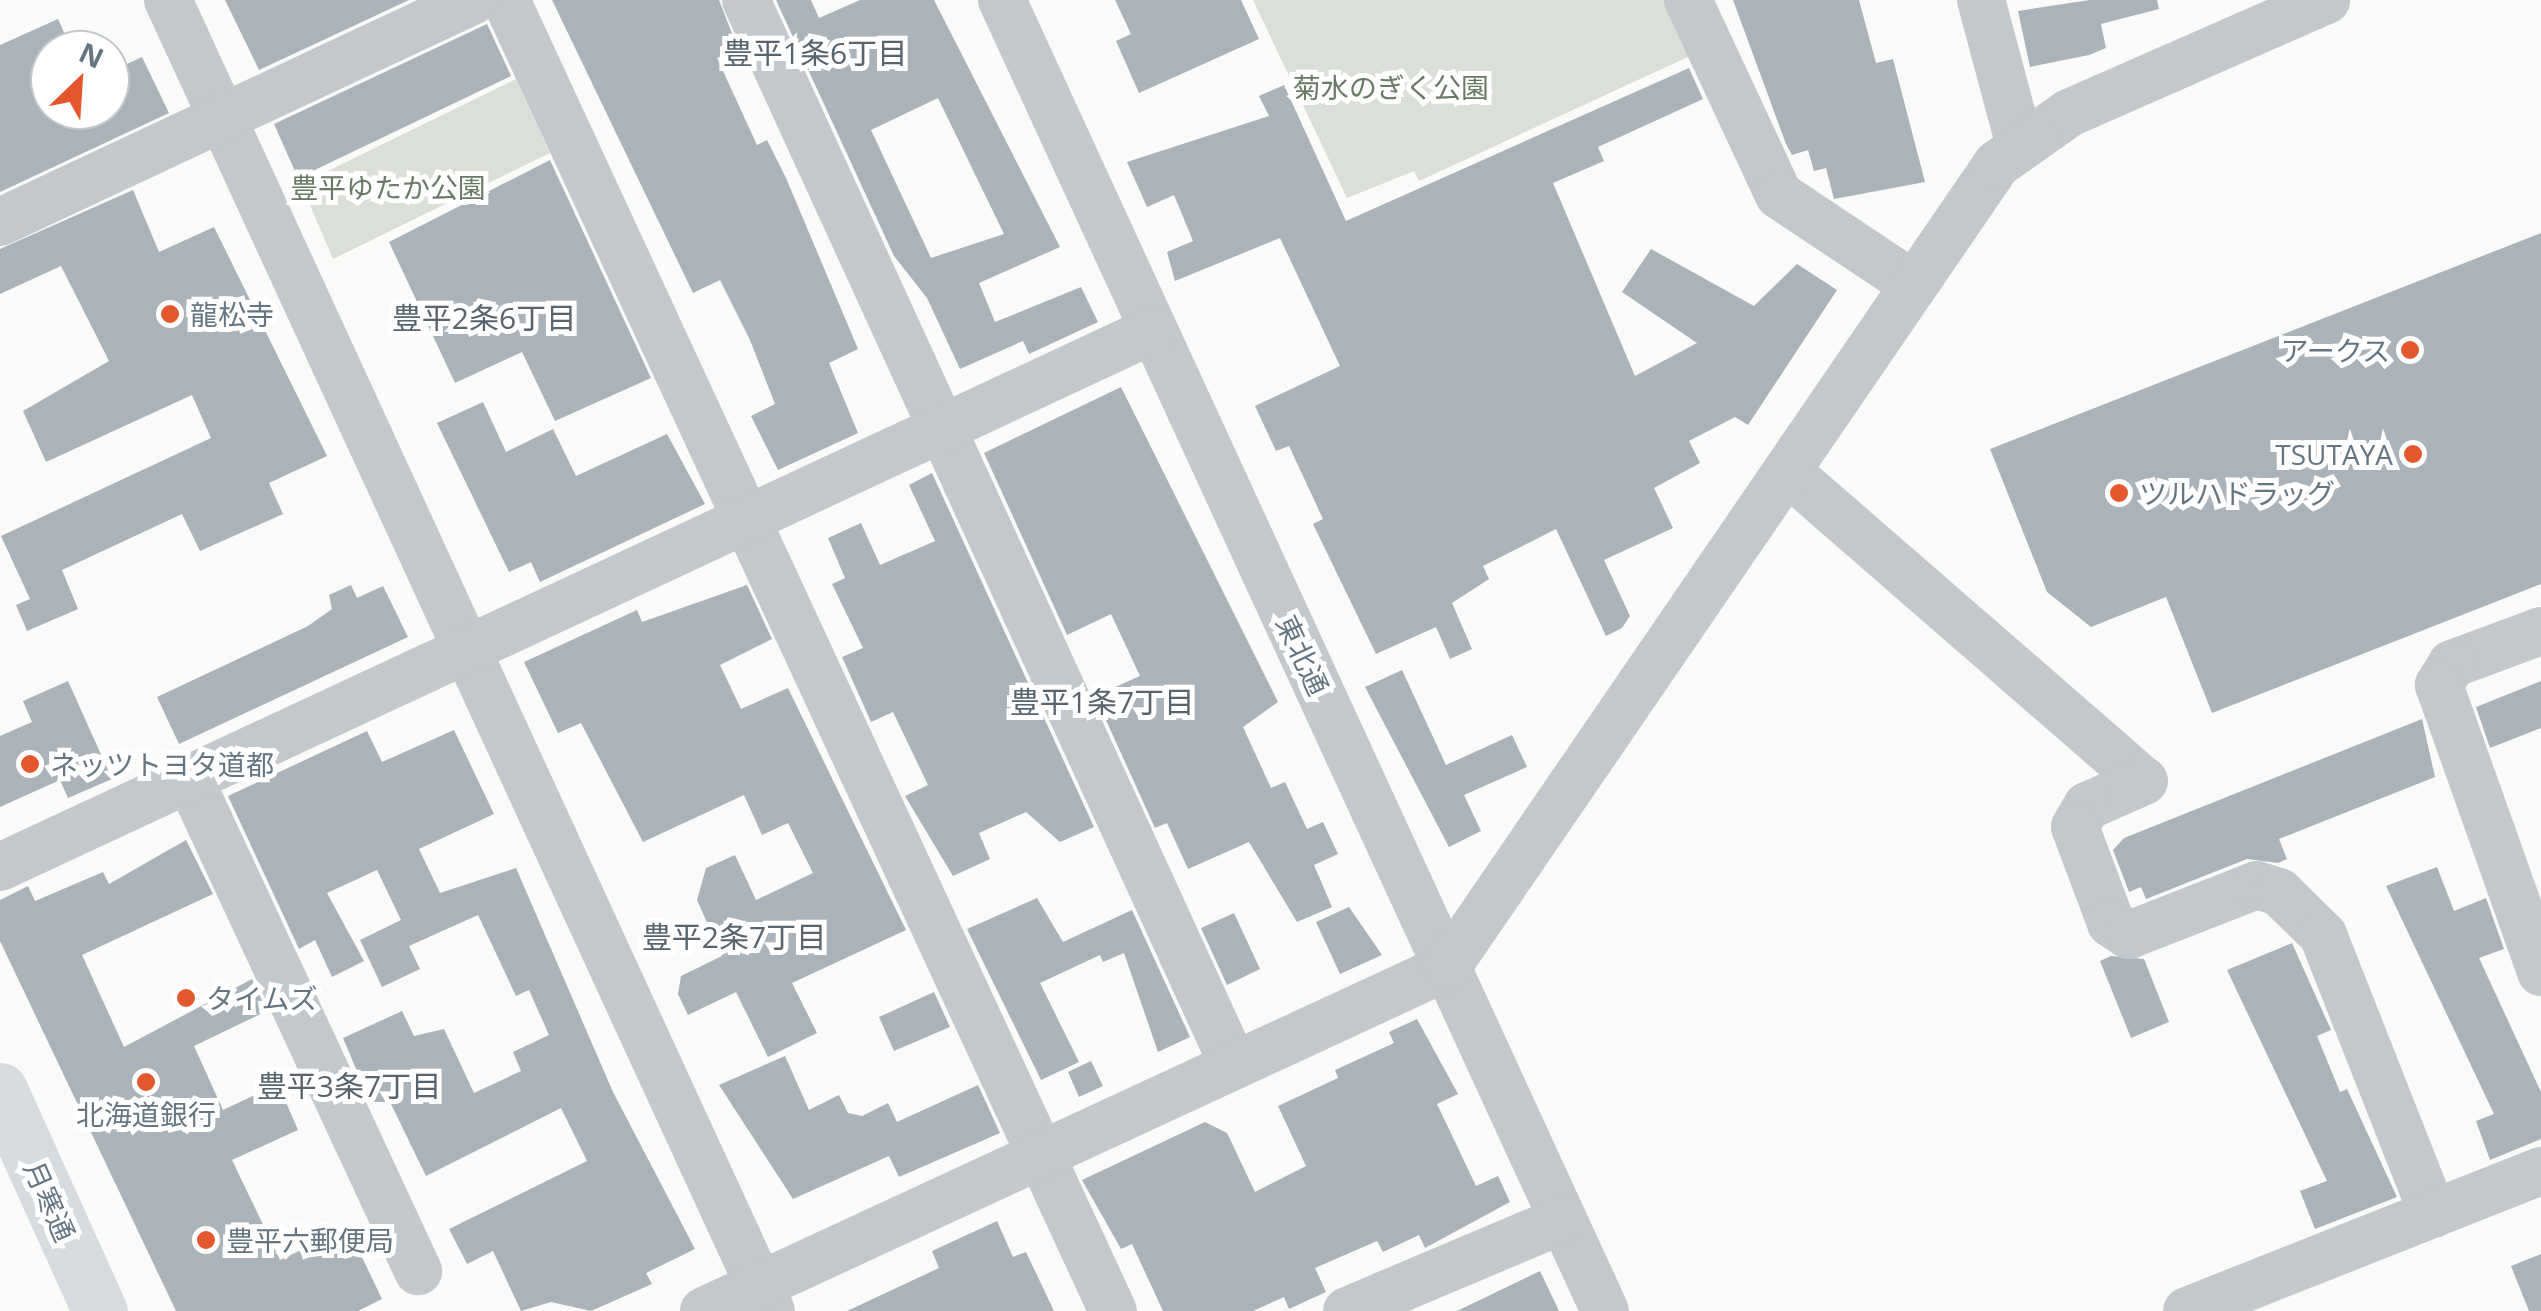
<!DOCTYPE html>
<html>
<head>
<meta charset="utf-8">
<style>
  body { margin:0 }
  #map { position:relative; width:2541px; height:1311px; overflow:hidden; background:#fafaf8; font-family:"Open Sans","Noto Sans JP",sans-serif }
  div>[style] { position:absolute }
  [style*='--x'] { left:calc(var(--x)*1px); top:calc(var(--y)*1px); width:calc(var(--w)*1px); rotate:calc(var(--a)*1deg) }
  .green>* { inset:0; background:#dadfd7 }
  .building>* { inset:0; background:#aab3b9 }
  .minor>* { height:48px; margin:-24px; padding:0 24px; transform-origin:24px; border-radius:24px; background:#c3c8cc }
  .highway>* { height:55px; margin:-27.5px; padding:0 27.5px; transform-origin:27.5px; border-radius:27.5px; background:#d6dbdf }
  .dots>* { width:28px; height:28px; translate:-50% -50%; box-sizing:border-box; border:5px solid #fff; border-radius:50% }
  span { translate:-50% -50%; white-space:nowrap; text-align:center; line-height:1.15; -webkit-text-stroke:10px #fff; paint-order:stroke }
  .park-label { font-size:28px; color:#687a64 }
  .poi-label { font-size:28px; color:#657683 }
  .left { translate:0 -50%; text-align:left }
  .right { translate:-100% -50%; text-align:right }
  .street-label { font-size:28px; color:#657683 }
  .neighbourhood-label { font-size:30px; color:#57646e }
  .north { position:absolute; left:30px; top:30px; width:100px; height:100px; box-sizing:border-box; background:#fff; border:2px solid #c1c8cd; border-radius:50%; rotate:25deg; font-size:28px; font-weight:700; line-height:40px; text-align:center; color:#657683 }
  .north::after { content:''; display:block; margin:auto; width:35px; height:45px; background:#e4572e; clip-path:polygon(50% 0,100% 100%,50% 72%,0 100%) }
</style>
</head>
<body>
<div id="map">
  <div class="green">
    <div style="clip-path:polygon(1253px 0,1664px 0,1690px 56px,1419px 181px,1414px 171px,1347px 198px)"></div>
    <div style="clip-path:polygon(516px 79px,550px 153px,333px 259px,301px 184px)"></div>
  </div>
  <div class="building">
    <div style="clip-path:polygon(225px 0,409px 0,259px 70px)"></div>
    <div style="clip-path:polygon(552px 0,719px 0,738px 49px,717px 58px,757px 145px,767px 140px,786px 178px,858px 349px,829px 363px,858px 433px,778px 470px,751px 416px,775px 404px,750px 340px,720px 280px,693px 293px)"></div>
    <div style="clip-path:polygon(evenodd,776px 0,811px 0,819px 18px,860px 0,934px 0,1060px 247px,979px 283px,995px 322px,1081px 287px,1098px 322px,1029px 354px,1023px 341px,960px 369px,927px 298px,894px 256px,776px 0,938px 98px,1004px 234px,931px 258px,871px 130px,938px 98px)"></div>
    <div style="clip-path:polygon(1115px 0,1241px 0,1259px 39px,1139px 93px,1116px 41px,1131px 34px)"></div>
    <div style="clip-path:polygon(1733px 0,1859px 0,1876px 63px,1893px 59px,1925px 182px,1834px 199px,1826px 168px,1814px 171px,1808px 150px,1792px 155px,1786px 144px)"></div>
    <div style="clip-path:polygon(2090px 0,2157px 0,2159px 9px,2101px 24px,2106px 48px,2089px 55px,2030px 67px,2018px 11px)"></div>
    <div style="clip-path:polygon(58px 19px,72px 50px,50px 50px,50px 110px,110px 110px,110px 72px,142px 57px,169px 113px,0 192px,0 45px)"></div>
    <div style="clip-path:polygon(487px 24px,511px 76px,298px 178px,274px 124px)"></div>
    <div style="clip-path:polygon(1689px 68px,1703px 99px,1598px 147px,1604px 161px,1553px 183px,1635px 376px,1697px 343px,1622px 292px,1651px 249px,1754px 306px,1797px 264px,1837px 290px,1748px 425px,1735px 417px,1689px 441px,1700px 463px,1654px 488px,1673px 528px,1604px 560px,1630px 616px,1622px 628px,1606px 636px,1556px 529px,1483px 566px,1489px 579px,1452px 603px,1472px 649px,1450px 659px,1436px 627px,1376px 654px,1313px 524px,1323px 519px,1289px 446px,1276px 451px,1255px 406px,1340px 366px,1280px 238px,1175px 281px,1167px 252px,1193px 241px,1174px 195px,1147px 207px,1127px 162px,1269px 116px,1259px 96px,1284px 85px,1346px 221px)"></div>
    <div style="clip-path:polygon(550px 160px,651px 378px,555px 421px,522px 352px,455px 383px,389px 242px)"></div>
    <div style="clip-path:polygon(133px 190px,159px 252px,214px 227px,327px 456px,269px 483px,283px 514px,200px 551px,182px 514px,62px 570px,78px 609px,27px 631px,16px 605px,30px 599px,1px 536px,211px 438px,192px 395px,46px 462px,23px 411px,109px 361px,61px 266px,0 294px,0 249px)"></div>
    <div style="clip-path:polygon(2541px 233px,2541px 584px,2212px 713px,2166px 597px,2091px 627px,2047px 592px,1990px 449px)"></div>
    <div style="clip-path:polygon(1121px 387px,1278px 702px,1243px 727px,1271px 788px,1285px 782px,1307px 829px,1323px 822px,1338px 854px,1314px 865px,1332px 907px,1297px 922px,1249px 842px,1188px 869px,1167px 823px,1155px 828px,1095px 696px,1140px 676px,1111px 614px,1067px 635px,984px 453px)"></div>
    <div style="clip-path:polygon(483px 402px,506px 452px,553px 429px,576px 476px,667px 434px,705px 504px,540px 582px,531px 562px,509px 572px,437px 423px)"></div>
    <div style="clip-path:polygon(932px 473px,1094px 827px,1060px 842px,1026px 812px,979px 833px,990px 859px,953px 876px,905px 796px,928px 785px,893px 712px,871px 722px,842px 657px,863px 648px,832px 584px,845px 578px,828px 538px,861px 523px,880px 565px,935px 541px,909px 485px)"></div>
    <div style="clip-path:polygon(351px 585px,357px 598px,383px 586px,408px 637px,179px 744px,157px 697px,308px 626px,332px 609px,329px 595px)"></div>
    <div style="clip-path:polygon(747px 585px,772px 639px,720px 665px,741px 709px,788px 688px,906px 930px,792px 983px,817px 1033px,768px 1057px,736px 992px,688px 1015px,678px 994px,681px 976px,722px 956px,697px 900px,706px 868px,735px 855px,756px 900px,813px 873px,788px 823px,762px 835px,744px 795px,643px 842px,581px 723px,558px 733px,524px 662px,637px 610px,642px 622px)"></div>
    <div style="clip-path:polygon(1402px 670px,1446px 765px,1512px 735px,1527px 767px,1464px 795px,1481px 831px,1449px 847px,1365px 687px)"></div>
    <div style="clip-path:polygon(68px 681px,112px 779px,68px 798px,60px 780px,0 807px,0 736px,32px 722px,23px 701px)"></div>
    <div style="clip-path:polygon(2541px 681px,2541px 728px,2490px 748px,2476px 707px)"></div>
    <div style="clip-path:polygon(2422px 719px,2435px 777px,2279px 839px,2287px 859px,2278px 863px,2247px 859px,2146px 899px,2141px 887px,2129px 892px,2113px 850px,2124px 838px)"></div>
    <div style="clip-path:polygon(454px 730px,494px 814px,419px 849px,440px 893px,516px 868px,613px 1092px,695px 1249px,646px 1273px,652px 1284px,591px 1311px,551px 1302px,521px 1311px,493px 1251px,467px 1264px,449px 1229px,587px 1161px,561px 1108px,426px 1176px,390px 1102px,370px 1102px,343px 1038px,402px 1011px,414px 1036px,444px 1029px,474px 1093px,521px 1071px,513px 1052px,549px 1035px,529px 990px,516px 996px,478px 915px,409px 946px,420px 969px,382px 987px,360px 940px,401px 920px,377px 870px,327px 893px,364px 961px,332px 977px,315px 940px,299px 949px,228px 796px,367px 731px,382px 762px)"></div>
    <div style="clip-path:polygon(186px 840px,213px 894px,82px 955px,124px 1047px,252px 979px,267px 1011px,194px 1046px,223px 1110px,278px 1084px,298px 1130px,232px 1160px,280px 1260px,348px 1228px,382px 1299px,358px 1311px,176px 1311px,0 941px,0 900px,28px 886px,35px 901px,103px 872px,109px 884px)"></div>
    <div style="clip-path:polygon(2437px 867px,2454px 911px,2486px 898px,2504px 949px,2479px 958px,2541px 1092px,2541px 1139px,2490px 1160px,2476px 1121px,2494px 1114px,2386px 886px)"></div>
    <div style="clip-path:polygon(1037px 898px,1063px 942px,1132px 910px,1190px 1037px,1158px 1052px,1124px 953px,1103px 962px,1100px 955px,1040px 983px,1079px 1062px,1041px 1080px,967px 929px)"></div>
    <div style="clip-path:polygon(1349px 907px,1382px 955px,1340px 974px,1316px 922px)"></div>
    <div style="clip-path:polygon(1234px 913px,1260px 969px,1227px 985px,1201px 928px)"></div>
    <div style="clip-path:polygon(2292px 943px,2331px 1030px,2317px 1036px,2340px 1092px,2347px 1089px,2397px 1197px,2315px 1229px,2300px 1191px,2327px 1181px,2227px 970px)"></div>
    <div style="clip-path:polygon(2111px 956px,2144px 959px,2169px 1022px,2131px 1038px,2100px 961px)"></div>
    <div style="clip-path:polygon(934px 992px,950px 1027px,894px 1051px,879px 1017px)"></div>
    <div style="clip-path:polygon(1417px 1019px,1458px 1094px,1437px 1104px,1476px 1186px,1498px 1176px,1510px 1202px,1425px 1248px,1419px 1235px,1383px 1252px,1377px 1241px,1315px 1268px,1326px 1292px,1289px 1309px,1284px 1297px,1253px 1311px,1163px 1311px,1132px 1244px,1121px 1249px,1082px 1180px,1205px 1122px,1227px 1133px,1255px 1192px,1306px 1166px,1278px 1106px,1338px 1078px,1335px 1070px,1394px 1043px,1389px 1032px)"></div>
    <div style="clip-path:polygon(785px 1056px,809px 1110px,839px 1095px,848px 1113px,862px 1116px,888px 1103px,897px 1122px,978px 1085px,1000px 1133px,899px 1177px,889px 1156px,793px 1199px,719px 1085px)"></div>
    <div style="clip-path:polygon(1091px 1061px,1103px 1086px,1079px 1097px,1068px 1072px)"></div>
    <div style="clip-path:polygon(997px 1221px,1013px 1257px,1026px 1252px,1054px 1311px,847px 1311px,939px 1268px,932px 1251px)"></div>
    <div style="clip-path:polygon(2541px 1254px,2541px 1311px,2529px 1311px,2511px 1266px)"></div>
    <div style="clip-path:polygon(1540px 1271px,1559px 1311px,1457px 1311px)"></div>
  </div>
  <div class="minor">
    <div style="--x:168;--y:0;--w:1443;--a:65.3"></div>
    <div style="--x:506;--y:0;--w:1445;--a:65.16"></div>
    <div style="--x:746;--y:0;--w:1170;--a:65.41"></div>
    <div style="--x:1002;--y:0;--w:1443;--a:65.3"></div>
    <div style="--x:1688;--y:0;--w:215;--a:65"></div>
    <div style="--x:1779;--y:195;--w:162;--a:33.7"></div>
    <div style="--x:1981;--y:0;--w:147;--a:75"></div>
    <div style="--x:0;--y:222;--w:523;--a:-25.1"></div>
    <div style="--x:1788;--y:472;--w:471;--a:41"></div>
    <div style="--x:2144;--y:781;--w:62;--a:156.3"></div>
    <div style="--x:2087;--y:806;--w:24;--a:120"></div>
    <div style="--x:2075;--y:827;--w:103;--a:69.4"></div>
    <div style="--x:2111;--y:923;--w:22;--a:34"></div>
    <div style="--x:2129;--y:935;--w:137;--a:-21.3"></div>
    <div style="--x:2257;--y:885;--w:23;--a:18"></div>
    <div style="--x:2279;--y:892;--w:62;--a:44.3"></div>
    <div style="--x:2323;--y:935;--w:300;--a:68.5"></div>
    <div style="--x:2541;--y:631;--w:95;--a:159.7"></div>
    <div style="--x:2452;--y:664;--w:25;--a:122"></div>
    <div style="--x:2439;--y:685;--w:305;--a:70.4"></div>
    <div style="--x:189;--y:778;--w:544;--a:65.08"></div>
    <div style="--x:0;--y:867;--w:1272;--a:-24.97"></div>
    <div style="--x:704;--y:1311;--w:819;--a:-24.84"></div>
    <div style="--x:1447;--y:967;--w:973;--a:-55.59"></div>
    <div style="--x:1997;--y:164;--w:88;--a:-35.3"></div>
    <div style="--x:2069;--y:113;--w:281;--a:-23.7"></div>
    <div style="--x:1347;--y:1311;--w:233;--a:-22.9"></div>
    <div style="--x:2187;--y:1311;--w:381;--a:-21.6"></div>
  </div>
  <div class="highway">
    <div style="--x:0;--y:1090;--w:243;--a:65.7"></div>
  </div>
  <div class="dots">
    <div style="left:170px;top:314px;background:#e4572e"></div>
    <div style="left:2410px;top:350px;background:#e4572e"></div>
    <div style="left:2413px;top:454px;background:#e4572e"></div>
    <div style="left:2119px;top:493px;background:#e4572e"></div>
    <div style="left:30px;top:764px;background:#e4572e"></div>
    <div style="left:186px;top:998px;background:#e4572e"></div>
    <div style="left:146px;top:1082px;background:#e4572e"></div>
    <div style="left:206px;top:1240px;background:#e4572e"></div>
  </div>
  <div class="park-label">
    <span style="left:1391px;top:87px">菊水のぎく公園</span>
    <span style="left:388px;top:187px">豊平ゆたか公園</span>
  </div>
  <div class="poi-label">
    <span class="left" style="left:190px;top:314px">龍松寺</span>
    <span class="right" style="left:2390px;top:350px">アークス</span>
    <span class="right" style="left:2393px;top:454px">TSUTAYA</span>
    <span class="left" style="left:2139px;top:493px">ツルハドラッグ</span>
    <span class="left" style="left:50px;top:764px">ネッツトヨタ道都</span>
    <span class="left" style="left:206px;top:998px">タイムズ</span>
    <span style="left:146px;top:1114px">北海道銀行</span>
    <span class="left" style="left:226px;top:1240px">豊平六郵便局</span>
  </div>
  <div class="street-label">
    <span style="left:1303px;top:655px;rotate:65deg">東北通</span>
    <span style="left:50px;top:1201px;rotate:66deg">月寒通</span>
  </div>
  <div class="neighbourhood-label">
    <span style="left:815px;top:53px">豊平1条6丁目</span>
    <span style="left:484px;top:318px">豊平2条6丁目</span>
    <span style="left:1102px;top:702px">豊平1条7丁目</span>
    <span style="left:734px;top:937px">豊平2条7丁目</span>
    <span style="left:349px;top:1086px">豊平3条7丁目</span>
  </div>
  <div class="north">N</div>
</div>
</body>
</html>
